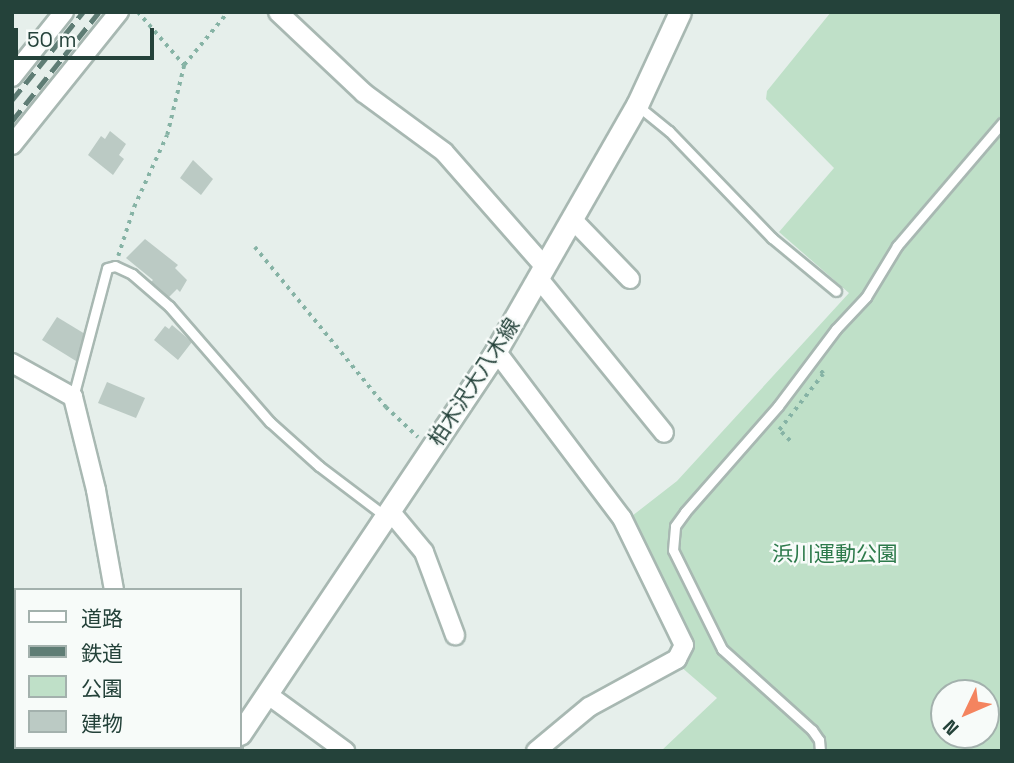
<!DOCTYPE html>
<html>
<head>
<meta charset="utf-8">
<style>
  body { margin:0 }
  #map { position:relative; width:1014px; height:763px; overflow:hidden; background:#e6efeb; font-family:"Space Grotesk","Noto Sans JP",sans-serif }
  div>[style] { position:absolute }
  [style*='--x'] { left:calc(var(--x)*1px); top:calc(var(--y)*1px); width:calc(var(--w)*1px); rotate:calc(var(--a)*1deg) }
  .green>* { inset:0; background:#bfe0c8 }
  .building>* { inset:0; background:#bbcac4 }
  .path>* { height:3.5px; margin-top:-1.75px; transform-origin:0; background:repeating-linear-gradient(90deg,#86b3a5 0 3.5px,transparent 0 8.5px) }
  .roads { filter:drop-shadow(2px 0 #a8b8b2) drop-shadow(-2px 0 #a8b8b2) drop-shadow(0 2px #a8b8b2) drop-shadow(0 -2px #a8b8b2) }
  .service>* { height:9px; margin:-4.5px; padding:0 4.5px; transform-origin:4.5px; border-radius:4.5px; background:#fff }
  .minor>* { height:18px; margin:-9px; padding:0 9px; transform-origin:9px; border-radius:9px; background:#fff }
  .secondary>* { height:21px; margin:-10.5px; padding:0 10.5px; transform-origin:10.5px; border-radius:10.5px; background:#fff }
  .rail>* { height:5px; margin-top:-2.5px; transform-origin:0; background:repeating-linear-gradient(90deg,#5f7d75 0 14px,transparent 0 21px) }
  span { translate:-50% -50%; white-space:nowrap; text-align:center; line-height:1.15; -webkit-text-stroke:5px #f7fbf9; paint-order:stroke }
  .street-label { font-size:21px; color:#24423a }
  .park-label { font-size:21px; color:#2d7a4b }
  .frame { position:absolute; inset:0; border:14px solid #24423a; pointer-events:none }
  .legend { position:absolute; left:14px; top:588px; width:228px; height:161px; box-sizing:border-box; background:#f7fbf9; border:2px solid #a3b1ad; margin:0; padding:9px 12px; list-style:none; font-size:21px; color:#24423a }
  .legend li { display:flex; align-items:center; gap:14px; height:35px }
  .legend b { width:35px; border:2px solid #a3b1ad }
  .north { position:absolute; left:930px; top:679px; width:70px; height:70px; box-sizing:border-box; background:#f7fbf9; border:2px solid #a3b1ad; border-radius:50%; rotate:226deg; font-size:19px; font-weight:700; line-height:28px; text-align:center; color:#24423a }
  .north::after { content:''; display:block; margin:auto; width:24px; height:32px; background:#f4845f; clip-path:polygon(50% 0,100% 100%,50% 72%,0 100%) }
  .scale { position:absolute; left:14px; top:28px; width:140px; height:32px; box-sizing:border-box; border:4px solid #24423a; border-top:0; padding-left:9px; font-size:21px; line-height:24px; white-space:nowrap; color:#24423a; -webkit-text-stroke:5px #f7fbf9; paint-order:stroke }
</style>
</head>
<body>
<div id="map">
  <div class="green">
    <div style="clip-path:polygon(evenodd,831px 12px,1002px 12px,1002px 751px,661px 751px,717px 698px,680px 666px,690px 657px,693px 642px,632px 516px,677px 481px,849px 293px,779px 232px,834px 168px,766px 99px,767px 91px,831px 12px,944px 693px,986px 693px,986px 735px,944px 735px,944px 693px)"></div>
  </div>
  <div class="building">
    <div style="clip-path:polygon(110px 131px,126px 144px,119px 155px,124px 159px,113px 175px,88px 155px,101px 136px,105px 139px)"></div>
    <div style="clip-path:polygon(193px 160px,213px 179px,201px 195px,180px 178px)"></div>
    <div style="clip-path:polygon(145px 239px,178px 265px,175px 268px,187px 280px,180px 292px,177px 289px,168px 298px,151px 282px,153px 280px,126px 258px)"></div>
    <div style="clip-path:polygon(57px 317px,90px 337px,76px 361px,42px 340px)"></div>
    <div style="clip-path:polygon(172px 325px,192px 342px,178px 360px,154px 340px,165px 326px,169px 329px)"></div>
    <div style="clip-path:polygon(107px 382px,145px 398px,136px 418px,98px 403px)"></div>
  </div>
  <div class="path">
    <div style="--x:138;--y:12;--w:70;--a:49"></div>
    <div style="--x:255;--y:247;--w:207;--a:50.7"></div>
    <div style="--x:386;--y:407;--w:44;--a:43.2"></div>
    <div style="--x:118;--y:256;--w:52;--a:-71.9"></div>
    <div style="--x:134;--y:207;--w:79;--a:-65.4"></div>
    <div style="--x:167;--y:135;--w:72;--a:-76.3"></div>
    <div style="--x:184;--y:65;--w:69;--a:-50.3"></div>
    <div style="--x:790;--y:441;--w:16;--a:-135"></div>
    <div style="--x:779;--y:430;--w:71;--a:-51.8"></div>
    <div style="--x:823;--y:374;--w:5;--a:-127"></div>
  </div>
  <div class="roads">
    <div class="service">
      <div style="--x:638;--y:106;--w:40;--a:39"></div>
      <div style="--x:669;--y:131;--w:149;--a:46.1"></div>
      <div style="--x:772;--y:238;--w:83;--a:39.6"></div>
      <div style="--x:73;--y:397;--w:133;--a:-75.2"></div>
      <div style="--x:107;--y:268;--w:8;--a:-14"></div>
      <div style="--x:115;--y:266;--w:19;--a:25"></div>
      <div style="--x:132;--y:274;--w:49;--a:40.9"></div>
      <div style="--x:169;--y:306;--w:154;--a:49"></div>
      <div style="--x:270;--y:422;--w:66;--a:41.9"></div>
      <div style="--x:319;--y:466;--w:83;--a:37.1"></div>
      <div style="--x:820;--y:751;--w:11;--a:-95"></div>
      <div style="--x:819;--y:740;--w:12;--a:-125"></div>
      <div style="--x:812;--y:730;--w:121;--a:-138"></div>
      <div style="--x:722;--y:649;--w:110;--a:-116.3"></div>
      <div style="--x:673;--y:550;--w:24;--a:-85"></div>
      <div style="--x:675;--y:526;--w:17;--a:-54"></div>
      <div style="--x:685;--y:512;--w:141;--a:-48.7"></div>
      <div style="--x:778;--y:406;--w:96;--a:-53"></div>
      <div style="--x:836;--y:329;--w:44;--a:-46.8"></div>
      <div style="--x:866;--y:297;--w:60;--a:-58.7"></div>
      <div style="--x:897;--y:246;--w:162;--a:-49.5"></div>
    </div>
    <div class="minor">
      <div style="--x:278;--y:12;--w:118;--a:43.3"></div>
      <div style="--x:364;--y:93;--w:99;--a:36.4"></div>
      <div style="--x:444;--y:152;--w:153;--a:48.7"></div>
      <div style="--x:12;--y:77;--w:83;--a:-51.3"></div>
      <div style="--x:12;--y:145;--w:171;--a:-51.2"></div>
      <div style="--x:573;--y:220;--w:82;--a:46"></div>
      <div style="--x:539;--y:279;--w:198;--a:50.9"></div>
      <div style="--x:496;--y:351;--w:209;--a:53"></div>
      <div style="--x:622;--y:518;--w:141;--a:64"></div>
      <div style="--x:684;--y:645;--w:16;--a:117"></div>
      <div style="--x:677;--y:659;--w:100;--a:151.4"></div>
      <div style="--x:589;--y:707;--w:69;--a:140.3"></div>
      <div style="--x:12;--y:363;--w:70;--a:29.1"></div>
      <div style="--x:73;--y:397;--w:96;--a:76.1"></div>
      <div style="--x:96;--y:490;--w:102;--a:79.8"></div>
      <div style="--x:390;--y:511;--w:53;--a:50.3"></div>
      <div style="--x:424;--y:552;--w:89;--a:69.5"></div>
      <div style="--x:267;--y:694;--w:97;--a:36.2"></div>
      <div style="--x:24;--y:751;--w:5;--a:-53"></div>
    </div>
    <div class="secondary">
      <div style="--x:240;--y:734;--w:461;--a:-56.2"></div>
      <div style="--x:496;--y:351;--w:284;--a:-60.2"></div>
      <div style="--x:637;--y:105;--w:102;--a:-65.2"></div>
      <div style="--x:229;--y:751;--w:4;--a:-63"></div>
    </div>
  </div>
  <div class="rail">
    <div style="--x:12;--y:100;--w:113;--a:-51.1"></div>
    <div style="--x:12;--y:121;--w:139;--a:-51.4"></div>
  </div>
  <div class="street-label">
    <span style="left:474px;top:382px;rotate:-57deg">柏木沢大八木線</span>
  </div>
  <div class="park-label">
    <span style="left:835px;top:554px">浜川運動公園</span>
  </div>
  <div class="frame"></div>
  <ul class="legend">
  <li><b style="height:9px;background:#fff"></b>道路</li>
  <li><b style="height:9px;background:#5f7d75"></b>鉄道</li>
  <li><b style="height:19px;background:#bfe0c8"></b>公園</li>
  <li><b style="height:19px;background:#bbcac4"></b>建物</li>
  </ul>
  <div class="north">N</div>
  <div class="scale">50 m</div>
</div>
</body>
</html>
